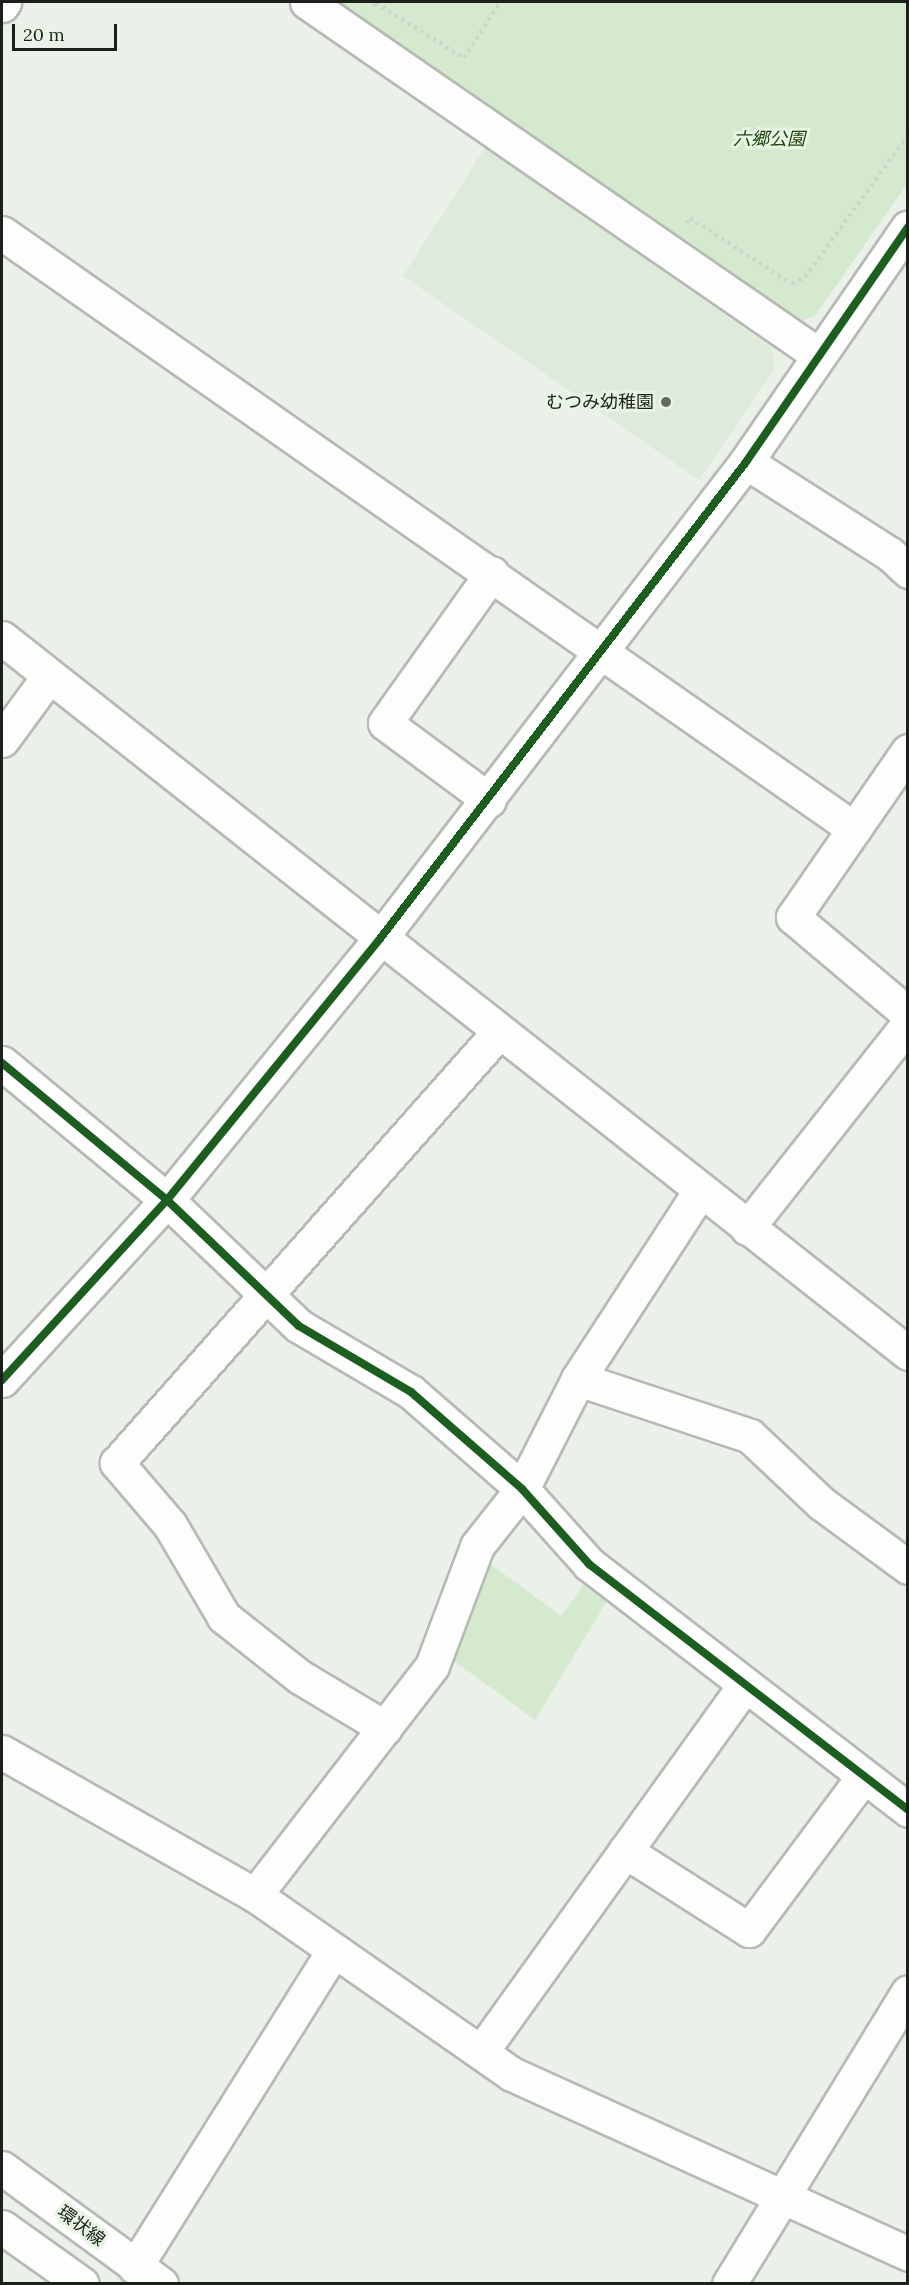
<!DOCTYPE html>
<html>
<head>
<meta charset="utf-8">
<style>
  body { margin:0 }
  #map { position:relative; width:909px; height:2285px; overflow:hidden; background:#eaf1e8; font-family:Lora,"Noto Sans JP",serif }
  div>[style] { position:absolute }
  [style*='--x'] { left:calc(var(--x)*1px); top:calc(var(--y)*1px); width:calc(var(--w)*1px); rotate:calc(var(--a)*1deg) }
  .built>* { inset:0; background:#deebda }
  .green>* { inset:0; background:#d5e9cf }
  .path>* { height:4px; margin-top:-2px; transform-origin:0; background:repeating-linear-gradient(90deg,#d0d2ce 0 3px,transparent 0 7.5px) }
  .roads { filter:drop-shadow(2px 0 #b5bab3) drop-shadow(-2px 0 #b5bab3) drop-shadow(0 2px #b5bab3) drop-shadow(0 -2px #b5bab3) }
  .minor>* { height:33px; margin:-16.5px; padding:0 16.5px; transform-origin:16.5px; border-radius:16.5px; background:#fcfdfc }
  .cycleway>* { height:8px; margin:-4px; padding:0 4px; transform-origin:4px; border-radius:4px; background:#1b5e20 }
  .dots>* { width:16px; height:16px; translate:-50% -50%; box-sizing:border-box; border:3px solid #e8f5e4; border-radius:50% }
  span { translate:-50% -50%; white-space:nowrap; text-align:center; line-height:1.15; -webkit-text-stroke:6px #e8f5e4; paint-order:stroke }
  .park-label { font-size:18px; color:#1d440a; font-style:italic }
  .poi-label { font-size:18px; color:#1c201a }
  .right { translate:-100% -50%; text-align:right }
  .street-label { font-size:18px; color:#1c201a }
  .frame { position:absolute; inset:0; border:3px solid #1c201a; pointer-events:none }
  .scale { position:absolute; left:12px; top:24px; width:105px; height:27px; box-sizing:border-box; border:3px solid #1c201a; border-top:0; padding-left:8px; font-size:18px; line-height:21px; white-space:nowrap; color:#1c201a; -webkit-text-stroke:4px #e8f5e4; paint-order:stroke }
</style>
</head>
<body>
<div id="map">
  <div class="built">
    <div style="clip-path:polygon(485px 148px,771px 347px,775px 368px,699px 480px,403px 276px)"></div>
  </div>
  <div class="green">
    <div style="clip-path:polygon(329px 2px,907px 2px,907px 184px,815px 316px,793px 323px)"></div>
    <div style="clip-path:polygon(482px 1558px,561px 1616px,586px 1581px,609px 1598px,535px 1720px,446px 1655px)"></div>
  </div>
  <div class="path">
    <div style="--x:373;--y:6;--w:4;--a:-45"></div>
    <div style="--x:376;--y:3;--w:104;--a:32"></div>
    <div style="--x:464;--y:58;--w:67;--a:-57.3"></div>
    <div style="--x:687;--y:223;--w:6;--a:-59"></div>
    <div style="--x:690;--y:218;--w:121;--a:32.9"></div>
    <div style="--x:792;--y:284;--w:15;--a:-28"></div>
    <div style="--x:805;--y:277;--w:175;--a:-54"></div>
  </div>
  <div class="roads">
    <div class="minor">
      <div style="--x:307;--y:2;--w:620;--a:34.61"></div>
      <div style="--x:2;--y:5;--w:4;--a:-56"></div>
      <div style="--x:2;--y:233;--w:1040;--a:34.97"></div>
      <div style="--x:746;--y:462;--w:171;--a:32.6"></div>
      <div style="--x:890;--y:554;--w:25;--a:43"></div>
      <div style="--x:2;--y:638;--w:1154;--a:38.28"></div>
      <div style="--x:2;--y:740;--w:79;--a:-53.7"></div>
      <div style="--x:908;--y:751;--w:202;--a:124.7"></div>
      <div style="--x:793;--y:917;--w:150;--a:40.1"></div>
      <div style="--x:489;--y:800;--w:129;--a:-143.5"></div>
      <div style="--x:385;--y:723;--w:184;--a:-54.5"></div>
      <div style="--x:2;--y:1063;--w:214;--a:39.7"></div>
      <div style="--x:167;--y:1200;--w:182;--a:43.7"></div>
      <div style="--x:299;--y:1326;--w:130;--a:30.5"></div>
      <div style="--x:411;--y:1392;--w:147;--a:41.1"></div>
      <div style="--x:522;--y:1489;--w:101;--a:48.2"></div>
      <div style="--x:589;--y:1564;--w:403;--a:37.6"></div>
      <div style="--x:747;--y:1228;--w:260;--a:-51.7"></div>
      <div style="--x:578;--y:1379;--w:181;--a:18.3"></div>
      <div style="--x:750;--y:1436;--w:98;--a:43.3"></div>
      <div style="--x:821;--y:1503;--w:108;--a:36.3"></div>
      <div style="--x:2;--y:1380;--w:244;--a:-47.5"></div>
      <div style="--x:167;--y:1200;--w:335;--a:-50.8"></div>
      <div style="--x:379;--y:940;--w:603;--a:-52.48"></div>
      <div style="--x:746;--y:462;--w:285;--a:-55.4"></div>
      <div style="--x:385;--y:1728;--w:99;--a:-149"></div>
      <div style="--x:300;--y:1677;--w:97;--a:-141.7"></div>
      <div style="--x:224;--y:1617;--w:107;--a:-120.4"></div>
      <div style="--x:170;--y:1525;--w:82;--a:-130.5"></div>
      <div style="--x:117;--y:1463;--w:575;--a:-48.46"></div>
      <div style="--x:2;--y:1752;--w:291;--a:29.5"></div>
      <div style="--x:255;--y:1895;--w:313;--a:34.9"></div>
      <div style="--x:512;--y:2074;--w:435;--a:24.4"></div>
      <div style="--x:625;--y:1851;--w:147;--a:32.5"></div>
      <div style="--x:749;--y:1930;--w:191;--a:-53.3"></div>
      <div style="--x:255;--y:1895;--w:289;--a:-52.3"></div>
      <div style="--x:432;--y:1666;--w:128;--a:-69.4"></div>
      <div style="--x:477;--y:1546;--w:73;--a:-51.7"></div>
      <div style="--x:522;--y:1489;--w:123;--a:-63"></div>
      <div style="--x:578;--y:1379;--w:224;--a:-57"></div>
      <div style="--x:481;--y:2052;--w:451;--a:-54.3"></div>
      <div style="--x:2;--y:2168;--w:197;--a:36.1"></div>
      <div style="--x:2;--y:2227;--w:98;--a:35.5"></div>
      <div style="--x:135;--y:2267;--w:374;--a:-57.9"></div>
      <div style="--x:729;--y:2284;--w:342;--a:-58.5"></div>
    </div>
  </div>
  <div class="cycleway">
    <div style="--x:2;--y:1063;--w:214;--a:39.7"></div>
    <div style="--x:167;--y:1200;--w:182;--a:43.7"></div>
    <div style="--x:299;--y:1326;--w:130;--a:30.5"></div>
    <div style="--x:411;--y:1392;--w:147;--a:41.1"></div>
    <div style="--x:522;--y:1489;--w:101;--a:48.2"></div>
    <div style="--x:589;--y:1564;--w:403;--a:37.6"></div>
    <div style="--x:2;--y:1380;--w:244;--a:-47.5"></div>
    <div style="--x:167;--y:1200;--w:335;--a:-50.8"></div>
    <div style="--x:379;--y:940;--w:603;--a:-52.48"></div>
    <div style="--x:746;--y:462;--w:285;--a:-55.4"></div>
  </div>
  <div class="dots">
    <div style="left:666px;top:402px;background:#646962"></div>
  </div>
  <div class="park-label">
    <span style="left:769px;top:139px">六郷公園</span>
  </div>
  <div class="poi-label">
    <span class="right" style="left:654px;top:402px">むつみ幼稚園</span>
  </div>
  <div class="street-label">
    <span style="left:81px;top:2226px;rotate:37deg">環状線</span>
  </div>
  <div class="frame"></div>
  <div class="scale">20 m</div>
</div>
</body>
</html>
